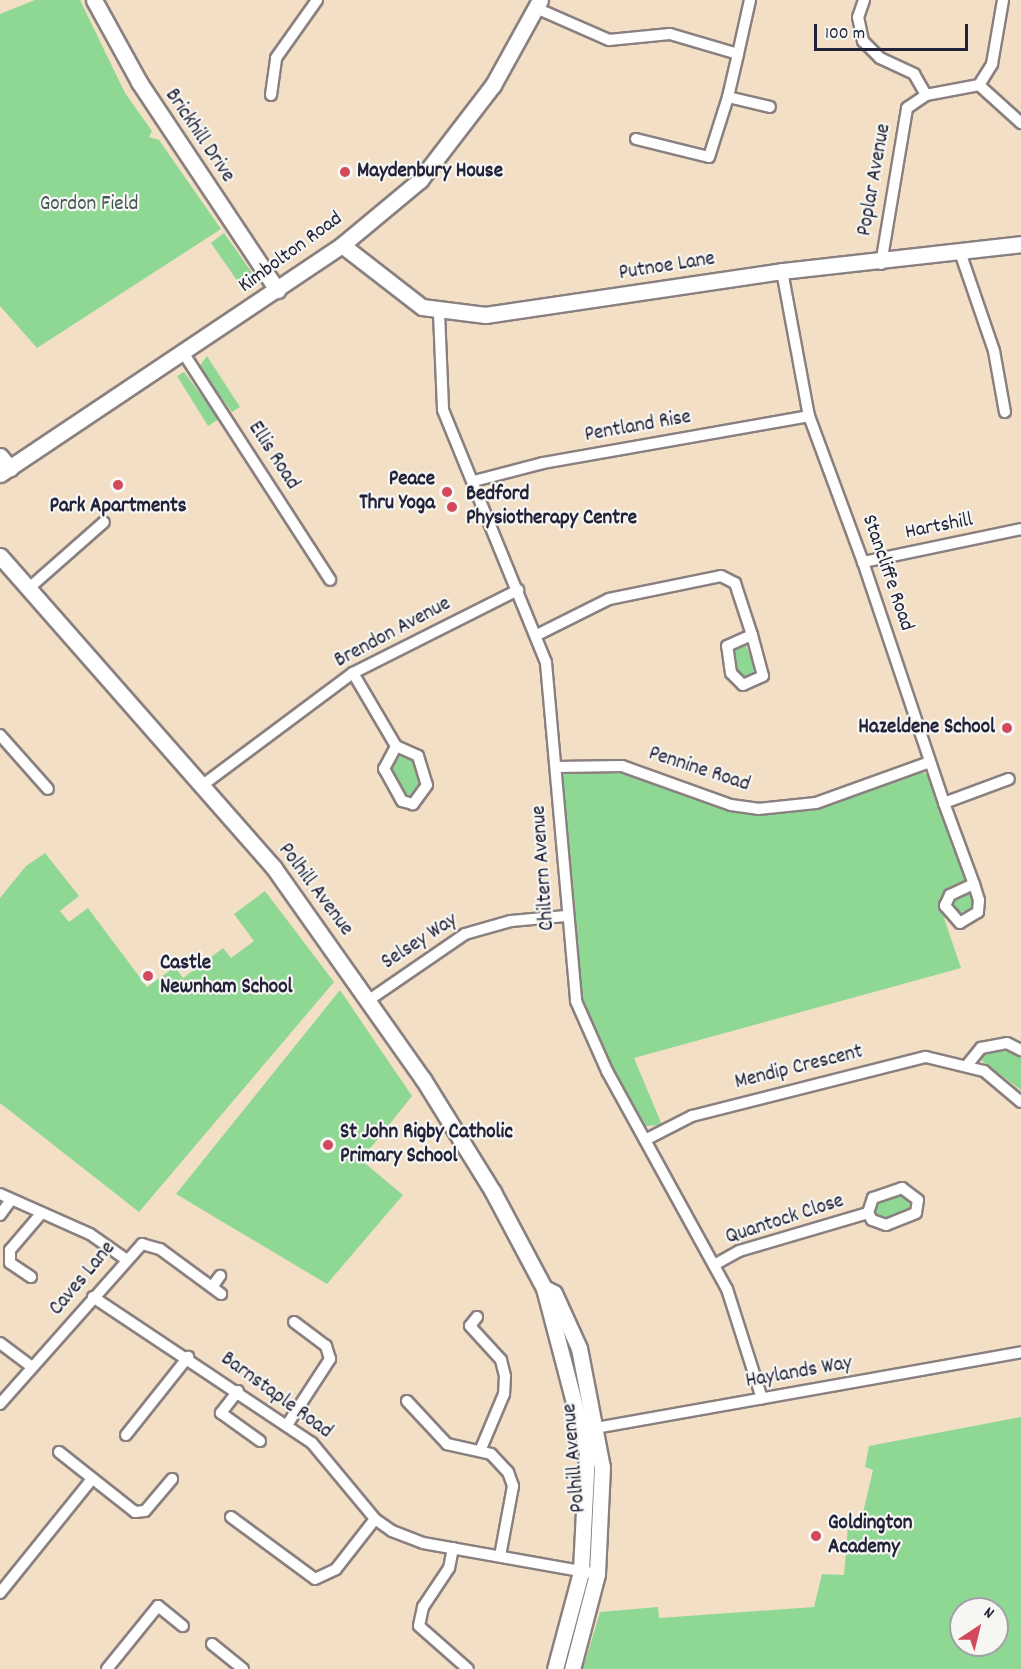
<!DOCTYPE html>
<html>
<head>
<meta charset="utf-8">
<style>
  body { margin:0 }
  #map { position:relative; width:1021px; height:1669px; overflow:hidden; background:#f3dfc5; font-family:Dekko,sans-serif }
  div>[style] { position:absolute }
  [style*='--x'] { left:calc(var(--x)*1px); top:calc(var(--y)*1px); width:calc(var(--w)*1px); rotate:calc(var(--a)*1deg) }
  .green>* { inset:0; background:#8fd894 }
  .roads { filter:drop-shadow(2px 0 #8a8080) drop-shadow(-2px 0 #8a8080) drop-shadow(0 2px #8a8080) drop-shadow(0 -2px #8a8080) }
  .street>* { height:10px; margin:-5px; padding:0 5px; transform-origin:5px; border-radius:5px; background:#fff }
  .secondary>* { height:15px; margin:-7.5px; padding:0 7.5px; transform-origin:7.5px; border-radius:7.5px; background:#fff }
  .dots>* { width:16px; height:16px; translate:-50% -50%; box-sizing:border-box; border:3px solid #f6f6f2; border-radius:50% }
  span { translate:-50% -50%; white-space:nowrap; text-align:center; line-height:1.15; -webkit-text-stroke:4.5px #f6f6f2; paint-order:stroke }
  .street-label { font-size:21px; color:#22223b }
  .poi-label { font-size:21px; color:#22223b; font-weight:700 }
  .left { translate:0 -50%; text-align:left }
  .right { translate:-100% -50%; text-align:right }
  .park-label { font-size:21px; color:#435956 }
  .north { position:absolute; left:949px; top:1597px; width:60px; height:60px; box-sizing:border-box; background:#f6f6f2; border:2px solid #a1a1a9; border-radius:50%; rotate:35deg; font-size:16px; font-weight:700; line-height:24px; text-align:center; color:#22223b }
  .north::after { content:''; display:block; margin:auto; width:21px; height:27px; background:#d1495b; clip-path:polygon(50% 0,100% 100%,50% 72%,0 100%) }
  .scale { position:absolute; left:814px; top:24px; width:154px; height:27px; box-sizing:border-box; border:3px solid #22223b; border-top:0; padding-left:8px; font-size:18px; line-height:21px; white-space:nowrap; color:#22223b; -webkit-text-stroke:4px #f6f6f2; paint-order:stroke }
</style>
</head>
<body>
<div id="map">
  <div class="green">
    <div style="clip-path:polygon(35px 0,80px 0,125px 93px,152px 131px,149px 137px,159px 140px,221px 229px,37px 348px,0 306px,0 14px)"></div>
    <div style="clip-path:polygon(224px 233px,253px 274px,254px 283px,245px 292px,211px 243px)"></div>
    <div style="clip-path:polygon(207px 356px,240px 407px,232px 412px,199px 367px)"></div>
    <div style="clip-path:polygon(184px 372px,219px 419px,208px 426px,177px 376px)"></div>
    <div style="clip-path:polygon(744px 641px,756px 670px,743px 680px,736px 678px,731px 643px)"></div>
    <div style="clip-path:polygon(403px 753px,413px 756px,422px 786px,410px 799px,390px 769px,394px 757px)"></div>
    <div style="clip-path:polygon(570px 768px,621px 770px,720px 808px,759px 814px,822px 807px,920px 770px,932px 778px,974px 899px,970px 909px,944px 918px,961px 968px,634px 1058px,662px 1125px,646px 1126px,590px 1027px,576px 981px,559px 779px)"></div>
    <div style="clip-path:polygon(45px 853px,79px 896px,60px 911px,69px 922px,88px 908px,147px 987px,175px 967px,183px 978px,223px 948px,231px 958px,254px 941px,234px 914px,265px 891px,334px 982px,139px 1212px,0 1103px,0 898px,26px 866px)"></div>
    <div style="clip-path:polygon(340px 990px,412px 1096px,361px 1160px,403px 1195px,327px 1284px,176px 1194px)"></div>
    <div style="clip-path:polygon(1007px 1047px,1021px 1055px,1021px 1090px,977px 1057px)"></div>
    <div style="clip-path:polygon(903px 1193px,913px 1198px,913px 1208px,883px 1221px,874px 1214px,875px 1202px)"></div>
    <div style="clip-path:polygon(evenodd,1021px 1417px,1021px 1669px,583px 1669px,600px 1612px,658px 1607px,659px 1618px,814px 1607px,822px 1574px,844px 1575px,848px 1525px,860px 1526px,873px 1470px,865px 1467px,869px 1446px,1021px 1417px,961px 1609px,997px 1609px,997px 1645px,961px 1645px,961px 1609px)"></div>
  </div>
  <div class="roads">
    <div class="street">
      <div style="--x:864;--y:0;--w:18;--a:109"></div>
      <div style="--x:858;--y:17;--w:25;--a:78"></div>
      <div style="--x:863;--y:41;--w:24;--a:45"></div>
      <div style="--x:880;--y:58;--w:38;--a:25"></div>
      <div style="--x:914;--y:74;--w:24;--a:60"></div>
      <div style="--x:536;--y:8;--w:80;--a:23.7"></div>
      <div style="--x:609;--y:40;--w:61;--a:-5.6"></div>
      <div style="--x:670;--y:34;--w:71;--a:16.4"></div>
      <div style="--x:738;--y:54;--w:44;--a:103.1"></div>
      <div style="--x:728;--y:97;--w:43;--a:13.4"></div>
      <div style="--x:738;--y:54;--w:55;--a:-77.5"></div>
      <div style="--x:979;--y:85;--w:57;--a:42.1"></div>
      <div style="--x:271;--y:95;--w:37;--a:-82"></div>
      <div style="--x:276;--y:58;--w:71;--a:-54.7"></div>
      <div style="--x:636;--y:139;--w:75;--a:13.9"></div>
      <div style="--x:709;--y:157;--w:63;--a:-72.4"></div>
      <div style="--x:960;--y:252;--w:105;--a:71"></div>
      <div style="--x:994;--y:351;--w:62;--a:79.8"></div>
      <div style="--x:881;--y:264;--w:158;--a:-80.5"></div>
      <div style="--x:907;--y:108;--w:23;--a:-34"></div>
      <div style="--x:926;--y:95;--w:54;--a:-10.7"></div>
      <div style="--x:979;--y:85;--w:25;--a:-58"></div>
      <div style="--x:992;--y:64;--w:65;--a:-80.2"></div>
      <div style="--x:782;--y:271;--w:147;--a:79.5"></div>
      <div style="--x:809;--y:416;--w:156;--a:69.7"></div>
      <div style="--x:863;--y:562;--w:254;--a:71.4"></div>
      <div style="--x:944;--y:803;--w:86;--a:69.7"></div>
      <div style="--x:974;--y:884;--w:17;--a:73"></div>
      <div style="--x:979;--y:900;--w:12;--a:95"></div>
      <div style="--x:978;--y:912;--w:21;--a:149"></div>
      <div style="--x:960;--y:923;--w:23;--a:-131"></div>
      <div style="--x:945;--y:906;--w:12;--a:-66"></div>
      <div style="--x:950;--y:895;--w:26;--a:-25"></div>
      <div style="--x:439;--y:313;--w:97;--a:87.6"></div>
      <div style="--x:443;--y:410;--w:273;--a:67.8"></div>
      <div style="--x:546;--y:663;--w:339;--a:84.9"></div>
      <div style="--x:576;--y:1001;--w:77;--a:66.1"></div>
      <div style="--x:607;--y:1071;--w:249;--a:61.2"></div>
      <div style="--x:727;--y:1289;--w:115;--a:72.3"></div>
      <div style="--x:184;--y:354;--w:269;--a:57.1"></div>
      <div style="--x:474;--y:481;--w:71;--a:-14.6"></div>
      <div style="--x:543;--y:463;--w:270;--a:-10"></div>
      <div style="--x:863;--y:562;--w:161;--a:-11.8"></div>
      <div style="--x:28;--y:589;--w:101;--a:-41.4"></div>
      <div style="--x:537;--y:635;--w:80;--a:-26.6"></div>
      <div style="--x:609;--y:599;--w:114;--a:-11.6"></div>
      <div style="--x:721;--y:576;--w:16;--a:27"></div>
      <div style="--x:735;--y:583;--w:55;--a:71.9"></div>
      <div style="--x:752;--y:635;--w:42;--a:75"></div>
      <div style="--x:763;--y:676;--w:22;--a:156"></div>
      <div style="--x:743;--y:685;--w:17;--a:-135"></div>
      <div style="--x:731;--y:673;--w:27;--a:-98"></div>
      <div style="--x:727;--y:646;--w:27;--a:-24"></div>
      <div style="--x:353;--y:673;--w:85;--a:59.5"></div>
      <div style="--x:396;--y:746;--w:24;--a:24"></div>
      <div style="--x:418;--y:756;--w:30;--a:73"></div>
      <div style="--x:427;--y:785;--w:24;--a:126"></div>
      <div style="--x:413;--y:804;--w:11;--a:-165"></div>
      <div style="--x:402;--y:801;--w:37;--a:-119"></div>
      <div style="--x:384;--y:769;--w:26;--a:-62"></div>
      <div style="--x:0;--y:735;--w:72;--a:48.4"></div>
      <div style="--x:557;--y:767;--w:65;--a:-0.9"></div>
      <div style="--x:622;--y:766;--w:116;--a:19.7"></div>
      <div style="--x:731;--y:805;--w:27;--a:8"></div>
      <div style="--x:758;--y:809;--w:58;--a:-5.9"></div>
      <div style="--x:816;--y:803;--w:121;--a:-19.8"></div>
      <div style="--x:204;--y:784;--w:186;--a:-36.7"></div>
      <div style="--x:353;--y:673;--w:185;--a:-26.7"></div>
      <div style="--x:944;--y:803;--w:69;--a:-20.3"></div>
      <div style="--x:369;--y:1000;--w:116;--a:-34.5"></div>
      <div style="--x:465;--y:934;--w:48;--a:-15.8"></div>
      <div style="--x:511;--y:921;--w:55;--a:-5.2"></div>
      <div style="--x:968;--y:1064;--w:21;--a:-51"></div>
      <div style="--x:981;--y:1048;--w:26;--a:-11"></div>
      <div style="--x:1007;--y:1043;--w:16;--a:27"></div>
      <div style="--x:645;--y:1140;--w:53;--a:-27.1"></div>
      <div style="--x:692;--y:1116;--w:241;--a:-14.2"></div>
      <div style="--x:926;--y:1057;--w:60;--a:13.6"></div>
      <div style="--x:984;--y:1071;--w:48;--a:40"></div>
      <div style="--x:902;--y:1188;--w:20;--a:37"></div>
      <div style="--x:918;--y:1200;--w:13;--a:99"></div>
      <div style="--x:916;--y:1213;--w:32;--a:158"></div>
      <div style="--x:886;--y:1225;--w:15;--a:-160"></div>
      <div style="--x:872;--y:1220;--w:8;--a:-120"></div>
      <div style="--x:868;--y:1213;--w:16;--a:-72"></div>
      <div style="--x:873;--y:1198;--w:31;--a:-19"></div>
      <div style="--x:0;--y:1194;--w:98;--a:24"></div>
      <div style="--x:90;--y:1234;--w:42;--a:35.2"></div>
      <div style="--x:0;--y:1215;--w:17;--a:-54"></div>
      <div style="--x:714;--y:1265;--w:29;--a:-29"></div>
      <div style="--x:739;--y:1251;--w:134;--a:-16.4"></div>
      <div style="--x:31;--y:1277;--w:25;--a:-146"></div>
      <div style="--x:10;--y:1263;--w:13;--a:-90"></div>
      <div style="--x:10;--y:1250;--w:46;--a:-49.4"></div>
      <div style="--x:212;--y:1287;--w:14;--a:-54"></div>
      <div style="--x:93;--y:1297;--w:263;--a:33.7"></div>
      <div style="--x:312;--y:1443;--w:99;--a:50.3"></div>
      <div style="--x:375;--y:1519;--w:21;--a:35"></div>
      <div style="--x:392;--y:1531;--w:33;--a:21"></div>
      <div style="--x:423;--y:1543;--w:177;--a:10.1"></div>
      <div style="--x:477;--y:1317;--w:11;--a:128"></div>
      <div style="--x:470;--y:1326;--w:46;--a:47.6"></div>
      <div style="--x:501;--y:1360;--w:16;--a:76"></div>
      <div style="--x:505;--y:1376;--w:18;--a:93"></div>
      <div style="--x:504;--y:1394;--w:62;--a:112.8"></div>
      <div style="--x:0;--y:1343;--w:40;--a:37"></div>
      <div style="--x:238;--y:1391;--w:28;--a:128"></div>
      <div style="--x:221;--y:1413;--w:48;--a:35.7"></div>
      <div style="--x:407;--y:1401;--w:59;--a:47.1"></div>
      <div style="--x:447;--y:1444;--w:45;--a:12.8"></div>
      <div style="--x:491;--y:1454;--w:25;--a:47"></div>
      <div style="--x:508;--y:1472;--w:15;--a:70"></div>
      <div style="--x:513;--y:1486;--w:71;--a:100.5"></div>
      <div style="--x:0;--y:1404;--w:214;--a:-48.4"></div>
      <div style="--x:142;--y:1244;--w:19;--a:16"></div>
      <div style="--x:160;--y:1249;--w:76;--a:36.4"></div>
      <div style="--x:287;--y:1425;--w:79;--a:-56.9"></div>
      <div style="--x:330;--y:1359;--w:14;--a:-107"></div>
      <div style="--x:326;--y:1346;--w:40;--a:-143"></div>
      <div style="--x:590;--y:1429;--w:438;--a:-10.1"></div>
      <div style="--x:126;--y:1435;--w:100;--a:-51.5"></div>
      <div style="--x:59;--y:1452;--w:97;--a:38.3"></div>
      <div style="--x:135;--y:1512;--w:10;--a:-6"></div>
      <div style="--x:145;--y:1511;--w:42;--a:-49.8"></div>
      <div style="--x:231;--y:1517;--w:104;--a:36.4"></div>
      <div style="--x:315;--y:1579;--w:23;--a:-25"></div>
      <div style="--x:336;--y:1569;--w:63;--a:-52"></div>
      <div style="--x:453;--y:1548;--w:20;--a:101"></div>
      <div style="--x:449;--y:1568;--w:47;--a:123.7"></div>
      <div style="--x:423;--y:1607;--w:19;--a:102"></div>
      <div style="--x:419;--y:1626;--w:65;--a:41.3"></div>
      <div style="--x:0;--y:1593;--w:146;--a:-51.1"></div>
      <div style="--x:212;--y:1644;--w:40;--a:39"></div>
      <div style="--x:107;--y:1669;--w:81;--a:-51"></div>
      <div style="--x:158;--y:1606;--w:32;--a:39"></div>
    </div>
    <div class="secondary">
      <div style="--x:94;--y:0;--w:94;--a:61.2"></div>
      <div style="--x:139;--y:82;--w:250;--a:56.4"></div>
      <div style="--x:342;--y:245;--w:101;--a:37.8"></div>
      <div style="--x:422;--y:307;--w:64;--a:7.2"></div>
      <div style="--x:485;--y:315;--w:300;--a:-8.4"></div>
      <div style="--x:782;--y:271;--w:241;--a:-6.4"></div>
      <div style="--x:0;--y:456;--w:16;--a:50"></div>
      <div style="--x:0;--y:474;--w:412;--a:-33.8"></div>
      <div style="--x:342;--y:245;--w:102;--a:-39.8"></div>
      <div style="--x:420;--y:180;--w:120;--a:-52.5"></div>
      <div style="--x:493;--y:85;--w:97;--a:-61.1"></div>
      <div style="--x:0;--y:556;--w:415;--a:48.7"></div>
      <div style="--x:274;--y:868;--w:258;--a:54.8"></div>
      <div style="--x:423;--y:1079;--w:133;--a:58.2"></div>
      <div style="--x:493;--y:1192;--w:109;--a:62"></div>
      <div style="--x:544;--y:1288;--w:170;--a:75.3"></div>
      <div style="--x:587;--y:1452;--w:120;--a:92.9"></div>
      <div style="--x:581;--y:1572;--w:100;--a:105"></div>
      <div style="--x:544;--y:1288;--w:11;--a:27"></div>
      <div style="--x:554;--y:1293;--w:60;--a:65.6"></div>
      <div style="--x:579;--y:1348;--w:121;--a:79.1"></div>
      <div style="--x:602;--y:1467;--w:107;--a:92.7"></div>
      <div style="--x:597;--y:1574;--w:98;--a:104.7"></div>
    </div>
  </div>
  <div class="dots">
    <div style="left:345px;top:172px;background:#d1495b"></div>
    <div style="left:118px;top:485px;background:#d1495b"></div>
    <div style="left:447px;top:492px;background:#d1495b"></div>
    <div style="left:452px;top:507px;background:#d1495b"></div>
    <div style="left:1007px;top:728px;background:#d1495b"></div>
    <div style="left:148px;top:976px;background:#d1495b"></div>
    <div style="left:328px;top:1145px;background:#d1495b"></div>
    <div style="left:816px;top:1536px;background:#d1495b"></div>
  </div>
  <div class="street-label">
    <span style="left:199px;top:136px;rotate:56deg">Brickhill Drive</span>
    <span style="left:875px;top:180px;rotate:-80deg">Poplar Avenue</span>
    <span style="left:291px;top:253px;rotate:-36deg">Kimbolton Road</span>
    <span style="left:667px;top:267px;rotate:-9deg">Putnoe Lane</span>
    <span style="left:638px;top:427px;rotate:-10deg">Pentland Rise</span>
    <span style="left:273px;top:456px;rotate:57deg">Ellis Road</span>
    <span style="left:939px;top:527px;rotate:-11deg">Hartshill</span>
    <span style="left:887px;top:573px;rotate:71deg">Stancliffe Road</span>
    <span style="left:393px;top:633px;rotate:-28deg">Brendon Avenue</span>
    <span style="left:699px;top:770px;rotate:18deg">Pennine Road</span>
    <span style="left:544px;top:868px;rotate:-94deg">Chiltern Avenue</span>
    <span style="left:315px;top:890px;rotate:53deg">Polhill Avenue</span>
    <span style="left:420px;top:942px;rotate:-33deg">Selsey Way</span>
    <span style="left:799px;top:1068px;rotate:-14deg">Mendip Crescent</span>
    <span style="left:785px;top:1220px;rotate:-18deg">Quantock Close</span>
    <span style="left:83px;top:1279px;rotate:-50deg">Caves Lane</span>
    <span style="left:799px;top:1373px;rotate:-10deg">Haylands Way</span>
    <span style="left:276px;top:1396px;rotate:36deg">Barnstaple Road</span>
    <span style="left:575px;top:1458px;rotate:-95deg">Polhill Avenue</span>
  </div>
  <div class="poi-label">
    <span class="left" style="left:357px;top:172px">Maydenbury House</span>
    <span class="right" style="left:435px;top:492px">Peace<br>Thru Yoga</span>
    <span class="left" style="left:466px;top:507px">Bedford<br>Physiotherapy Centre</span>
    <span style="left:118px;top:507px">Park Apartments</span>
    <span class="right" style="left:995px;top:728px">Hazeldene School</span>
    <span class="left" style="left:160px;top:976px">Castle<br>Newnham School</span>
    <span class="left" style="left:340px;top:1145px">St John Rigby Catholic<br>Primary School</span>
    <span class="left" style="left:828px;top:1536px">Goldington<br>Academy</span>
  </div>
  <div class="park-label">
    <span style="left:89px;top:205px">Gordon Field</span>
  </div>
  <div class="north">N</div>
  <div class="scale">100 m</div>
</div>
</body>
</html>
